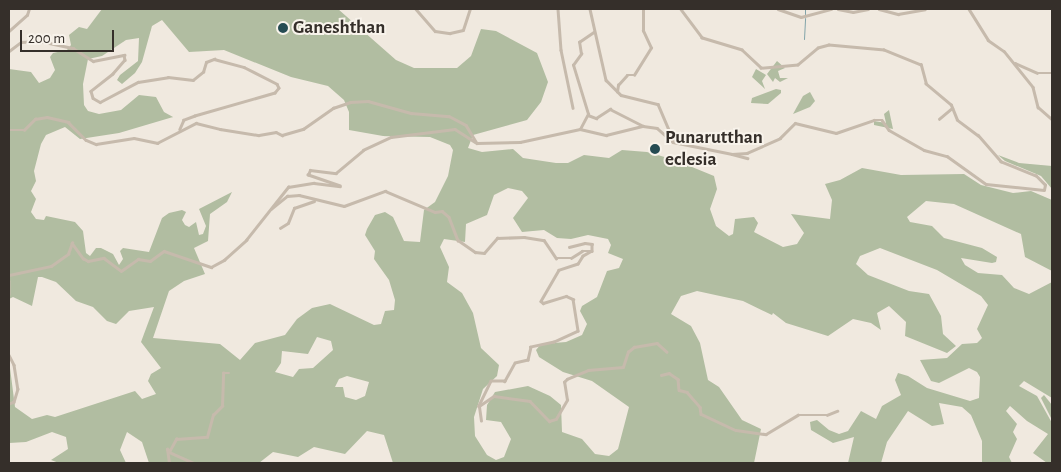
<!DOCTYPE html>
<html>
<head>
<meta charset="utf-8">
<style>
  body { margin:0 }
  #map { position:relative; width:1061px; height:472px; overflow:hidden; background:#f0e9df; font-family:"Alegreya Sans",sans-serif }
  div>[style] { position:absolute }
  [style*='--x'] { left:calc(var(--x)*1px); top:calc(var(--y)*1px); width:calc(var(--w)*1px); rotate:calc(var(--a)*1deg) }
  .green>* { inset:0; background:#b1bda1 }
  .stream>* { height:1px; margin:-0.5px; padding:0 0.5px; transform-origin:0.5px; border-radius:0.5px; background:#82a4a9 }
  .street>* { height:2.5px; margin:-1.25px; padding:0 1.25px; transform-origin:1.25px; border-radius:1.25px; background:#c6baac }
  .dots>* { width:14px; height:14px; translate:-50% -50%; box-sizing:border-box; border:2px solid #f8f3eb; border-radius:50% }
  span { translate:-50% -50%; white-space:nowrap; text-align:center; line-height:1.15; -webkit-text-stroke:4px #f8f3eb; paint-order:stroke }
  .poi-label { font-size:19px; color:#352f2a; font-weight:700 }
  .left { translate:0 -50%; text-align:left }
  .frame { position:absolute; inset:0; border:10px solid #352f2a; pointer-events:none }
  .scale { position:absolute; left:20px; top:30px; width:94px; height:22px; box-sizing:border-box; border:2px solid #352f2a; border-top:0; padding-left:6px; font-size:15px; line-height:18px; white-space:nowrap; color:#352f2a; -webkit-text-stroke:4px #f8f3eb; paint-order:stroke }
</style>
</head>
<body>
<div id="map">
  <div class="green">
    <div style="clip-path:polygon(evenodd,102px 9px,338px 9px,396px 60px,414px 68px,457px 68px,471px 56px,481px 29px,496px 31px,537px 53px,548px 82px,541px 102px,527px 120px,473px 135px,468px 148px,482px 152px,513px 149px,523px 158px,556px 163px,568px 163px,584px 155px,609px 158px,622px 150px,647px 152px,675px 160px,714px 176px,717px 189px,710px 209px,716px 226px,729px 236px,733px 234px,735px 219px,754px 217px,758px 223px,754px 232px,783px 247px,797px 244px,804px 233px,791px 214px,830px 219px,832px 200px,825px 184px,840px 180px,862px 168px,901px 175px,964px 174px,981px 185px,1013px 193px,1031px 191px,1052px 200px,1052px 271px,1025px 257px,1021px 234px,954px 204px,926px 201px,907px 217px,910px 222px,932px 226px,944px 238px,982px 248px,997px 257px,996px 262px,992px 263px,961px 258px,965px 265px,978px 273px,1002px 275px,1014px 288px,1029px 294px,1052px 282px,1052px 398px,1024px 381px,1019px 386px,1037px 396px,1052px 423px,1052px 463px,1047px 463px,1033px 453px,1048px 434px,1027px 421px,1010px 406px,1006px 411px,1017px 424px,1013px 432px,1017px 439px,1009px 457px,1012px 463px,982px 463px,982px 441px,971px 415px,962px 407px,939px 403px,944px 424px,932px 426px,908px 411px,887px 442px,881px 463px,848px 463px,854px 437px,833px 443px,811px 430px,810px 422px,817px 420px,829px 430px,839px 434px,848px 431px,861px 411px,876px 419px,882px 406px,901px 395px,895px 380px,898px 373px,908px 376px,927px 388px,970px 401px,979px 398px,980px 377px,977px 372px,969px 368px,939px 383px,931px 381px,920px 360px,947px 358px,962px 344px,977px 343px,982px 338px,977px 329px,988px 305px,981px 296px,937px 270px,880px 248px,860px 256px,856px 264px,868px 275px,909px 291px,929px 294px,941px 316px,943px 334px,956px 346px,947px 353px,905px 336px,906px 322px,889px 306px,877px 313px,881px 330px,871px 323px,853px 319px,828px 336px,786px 323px,773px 313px,772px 315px,743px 301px,697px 291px,681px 296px,671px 314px,691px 326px,700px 343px,708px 380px,719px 387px,742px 420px,761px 429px,754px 463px,393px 463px,384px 435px,367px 431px,345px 454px,314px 447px,298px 457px,273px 452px,259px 463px,149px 463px,142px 442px,127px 432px,120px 450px,126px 463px,59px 463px,51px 460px,68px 449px,66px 437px,52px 432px,26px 442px,9px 443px,10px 368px,15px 407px,32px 419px,47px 415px,55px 417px,135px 391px,142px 399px,156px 394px,148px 381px,151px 374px,161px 368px,141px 342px,154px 307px,129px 311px,116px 324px,107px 321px,93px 307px,76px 301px,56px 282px,42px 277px,38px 277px,32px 306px,13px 297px,9px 299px,9px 69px,31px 72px,39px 83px,50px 78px,55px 70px,50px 57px,53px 53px,67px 50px,71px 45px,69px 35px,79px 27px,87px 29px,102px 9px,162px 20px,189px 52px,224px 50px,291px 77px,328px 86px,344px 100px,349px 112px,349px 130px,383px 136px,430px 137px,450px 145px,453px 150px,448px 176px,435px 202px,424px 210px,420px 242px,404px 241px,393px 217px,385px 212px,375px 215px,367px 229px,365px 235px,375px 251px,374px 259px,389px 280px,395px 300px,394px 310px,385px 311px,381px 324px,374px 325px,330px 304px,312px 308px,297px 319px,285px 335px,255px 343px,240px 360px,220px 344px,153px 338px,169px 291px,184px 281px,205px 274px,194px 248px,208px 241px,210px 214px,227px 202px,232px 192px,199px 209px,206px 226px,203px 234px,199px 235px,196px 222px,189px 227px,185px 225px,182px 220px,186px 212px,182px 210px,169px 213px,162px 218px,149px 252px,123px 248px,120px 251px,123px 259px,119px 265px,113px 254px,101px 248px,96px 248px,90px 256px,86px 253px,83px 231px,75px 222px,46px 216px,44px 220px,36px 219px,31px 212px,36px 199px,31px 191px,36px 181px,34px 171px,41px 144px,46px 135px,65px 127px,80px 139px,119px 133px,173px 117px,164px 112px,156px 97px,139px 95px,121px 110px,99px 114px,88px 111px,84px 105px,83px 84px,88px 59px,102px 56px,126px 40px,139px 38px,138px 61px,120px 75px,117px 80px,122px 84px,135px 73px,142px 62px,152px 26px,162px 20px,102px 9px,508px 188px,522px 191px,528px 198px,513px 218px,522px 232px,544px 230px,557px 238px,571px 239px,588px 235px,608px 239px,611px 245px,608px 253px,623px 259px,619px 268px,607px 271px,597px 297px,582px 306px,580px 311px,587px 324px,582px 335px,566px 342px,541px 344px,536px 350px,539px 357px,563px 372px,592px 381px,629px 407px,618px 449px,609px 456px,595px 454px,582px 439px,562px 432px,561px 405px,550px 396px,528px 386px,495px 392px,487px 405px,486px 420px,501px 422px,511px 439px,504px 457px,496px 460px,487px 455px,475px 436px,474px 417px,483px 389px,497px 376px,499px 365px,481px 348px,473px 313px,462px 293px,447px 282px,449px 267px,440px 247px,444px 239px,465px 242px,466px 224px,487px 215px,494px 195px,508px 188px,102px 9px,317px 337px,331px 341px,333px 350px,313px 368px,299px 369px,293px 377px,275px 372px,281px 363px,282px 351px,308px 354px,317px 337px,102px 9px,347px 376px,369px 382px,365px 396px,356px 400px,345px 397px,343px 387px,335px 387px,339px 379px,347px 376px)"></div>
    <div style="clip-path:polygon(777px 61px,785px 68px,778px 71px,780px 78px,788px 78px,780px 82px,775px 78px,773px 82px,767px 74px)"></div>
    <div style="clip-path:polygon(756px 69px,766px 75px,762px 81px,765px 89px,752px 77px)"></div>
    <div style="clip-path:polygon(776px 89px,781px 90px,781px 93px,768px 104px,751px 103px,752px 98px)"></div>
    <div style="clip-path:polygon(810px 92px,815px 101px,810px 107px,793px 114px,803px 96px)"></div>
    <div style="clip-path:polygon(889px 110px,893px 129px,874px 125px,874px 121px,886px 123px,884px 114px)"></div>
    <div style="clip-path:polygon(998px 155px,1019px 163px,1052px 166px,1052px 189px,1041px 176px,1005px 161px)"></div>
    <div style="clip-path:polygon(1044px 395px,1052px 405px,1052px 420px,1041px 398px)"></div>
  </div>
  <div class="stream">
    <div style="--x:805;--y:14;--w:5;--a:-90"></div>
    <div style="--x:804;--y:39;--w:21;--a:-87"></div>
  </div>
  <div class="street">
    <div style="--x:71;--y:9;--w:18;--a:0"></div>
    <div style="--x:416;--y:9;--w:29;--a:49"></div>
    <div style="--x:435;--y:31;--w:15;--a:8"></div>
    <div style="--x:450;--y:33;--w:13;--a:-13"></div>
    <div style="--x:463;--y:30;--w:22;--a:-72"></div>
    <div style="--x:558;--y:9;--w:41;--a:85.8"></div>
    <div style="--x:561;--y:50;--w:59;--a:78.3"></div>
    <div style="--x:590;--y:9;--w:73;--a:77.3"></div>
    <div style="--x:606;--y:80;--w:21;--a:45"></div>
    <div style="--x:621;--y:95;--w:38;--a:14"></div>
    <div style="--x:658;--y:104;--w:39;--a:67"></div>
    <div style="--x:778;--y:9;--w:24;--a:19"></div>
    <div style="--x:801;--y:17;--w:31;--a:-15"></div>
    <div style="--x:838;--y:9;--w:15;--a:11"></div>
    <div style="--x:853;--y:12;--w:15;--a:-11"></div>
    <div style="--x:879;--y:9;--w:20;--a:15"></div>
    <div style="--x:898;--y:14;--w:27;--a:-10"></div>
    <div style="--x:969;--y:9;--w:36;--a:58"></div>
    <div style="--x:988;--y:40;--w:19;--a:35"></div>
    <div style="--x:1004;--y:51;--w:46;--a:51.1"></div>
    <div style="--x:1033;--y:87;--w:21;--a:76"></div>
    <div style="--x:1038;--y:107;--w:18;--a:41"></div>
    <div style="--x:9;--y:31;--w:24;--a:-42"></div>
    <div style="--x:27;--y:15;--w:6;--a:-72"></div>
    <div style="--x:9;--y:51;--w:15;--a:-37"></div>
    <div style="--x:21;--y:42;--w:19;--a:-3"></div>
    <div style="--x:40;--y:41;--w:34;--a:12"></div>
    <div style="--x:73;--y:48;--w:24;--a:33"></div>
    <div style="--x:93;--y:61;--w:32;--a:-11"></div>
    <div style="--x:124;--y:55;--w:5;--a:79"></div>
    <div style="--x:125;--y:60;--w:18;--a:131"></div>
    <div style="--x:113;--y:74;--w:28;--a:142"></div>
    <div style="--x:91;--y:91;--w:7;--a:74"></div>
    <div style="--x:93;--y:98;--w:8;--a:30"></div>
    <div style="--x:100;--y:102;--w:43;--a:-27.8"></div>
    <div style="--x:138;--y:82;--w:30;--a:-9"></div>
    <div style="--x:168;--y:77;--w:25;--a:7"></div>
    <div style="--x:193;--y:80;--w:13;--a:-39"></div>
    <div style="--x:203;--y:72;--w:10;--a:-73"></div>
    <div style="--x:206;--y:62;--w:9;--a:-21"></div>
    <div style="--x:214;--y:59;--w:31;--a:15"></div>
    <div style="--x:244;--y:67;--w:37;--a:27"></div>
    <div style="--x:277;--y:84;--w:4;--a:63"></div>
    <div style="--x:279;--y:88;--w:6;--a:129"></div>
    <div style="--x:275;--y:93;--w:83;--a:164"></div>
    <div style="--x:195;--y:116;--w:12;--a:160"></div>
    <div style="--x:184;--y:120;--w:10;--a:114"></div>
    <div style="--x:1015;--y:63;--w:24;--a:24"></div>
    <div style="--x:1037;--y:73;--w:15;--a:0"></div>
    <div style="--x:617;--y:92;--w:7;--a:-82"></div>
    <div style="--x:618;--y:85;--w:13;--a:-48"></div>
    <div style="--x:627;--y:75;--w:7;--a:0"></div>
    <div style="--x:634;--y:75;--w:32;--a:-58"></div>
    <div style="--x:651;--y:48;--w:19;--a:-115"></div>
    <div style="--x:643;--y:31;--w:22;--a:-90"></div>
    <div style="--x:588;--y:115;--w:9;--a:21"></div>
    <div style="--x:596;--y:118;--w:17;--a:-33"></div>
    <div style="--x:610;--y:109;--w:37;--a:27"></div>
    <div style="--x:939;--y:119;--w:17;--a:-40"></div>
    <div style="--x:580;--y:129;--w:17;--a:-62"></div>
    <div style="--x:588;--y:114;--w:51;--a:-107"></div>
    <div style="--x:573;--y:65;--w:14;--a:-54"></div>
    <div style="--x:581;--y:54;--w:12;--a:-99"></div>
    <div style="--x:579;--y:42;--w:18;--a:-34"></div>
    <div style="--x:9;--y:130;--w:15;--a:0"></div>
    <div style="--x:24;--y:130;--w:16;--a:-45"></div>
    <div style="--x:35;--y:119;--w:12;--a:-9"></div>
    <div style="--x:47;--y:117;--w:22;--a:13"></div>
    <div style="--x:68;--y:122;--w:25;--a:45"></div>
    <div style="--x:86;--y:140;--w:11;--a:22"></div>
    <div style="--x:96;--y:144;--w:38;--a:-9"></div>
    <div style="--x:134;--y:138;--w:24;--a:12"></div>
    <div style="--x:157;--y:143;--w:44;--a:-27.1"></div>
    <div style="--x:196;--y:123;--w:25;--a:14"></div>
    <div style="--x:220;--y:129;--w:39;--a:9"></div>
    <div style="--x:259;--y:135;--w:17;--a:-10"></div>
    <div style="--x:276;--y:132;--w:7;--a:27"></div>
    <div style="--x:282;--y:135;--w:22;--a:-16"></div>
    <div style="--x:303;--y:129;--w:37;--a:-35"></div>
    <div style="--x:333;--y:108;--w:18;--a:-19"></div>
    <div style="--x:350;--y:102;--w:18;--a:-3"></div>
    <div style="--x:368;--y:101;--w:45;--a:15.6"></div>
    <div style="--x:411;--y:113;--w:38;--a:5"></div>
    <div style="--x:449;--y:116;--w:19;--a:28"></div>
    <div style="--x:466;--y:125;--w:21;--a:59"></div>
    <div style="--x:477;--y:143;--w:43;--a:-1.3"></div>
    <div style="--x:520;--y:142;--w:61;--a:-12.2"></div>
    <div style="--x:580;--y:129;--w:27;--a:13"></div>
    <div style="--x:606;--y:135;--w:38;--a:-14"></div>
    <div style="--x:643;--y:126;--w:14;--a:8"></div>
    <div style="--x:657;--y:128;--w:21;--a:41"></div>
    <div style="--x:673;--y:142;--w:60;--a:11.5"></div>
    <div style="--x:732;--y:154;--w:15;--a:-4"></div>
    <div style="--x:747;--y:153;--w:36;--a:-24"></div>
    <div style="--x:780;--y:138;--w:21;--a:-45"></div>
    <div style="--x:795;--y:123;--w:42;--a:13.7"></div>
    <div style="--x:836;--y:133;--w:40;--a:-18.9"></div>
    <div style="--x:874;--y:120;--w:8;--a:0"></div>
    <div style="--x:882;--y:120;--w:12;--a:55"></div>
    <div style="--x:889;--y:130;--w:40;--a:29.7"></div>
    <div style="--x:924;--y:150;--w:24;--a:15"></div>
    <div style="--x:947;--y:156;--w:48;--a:35.7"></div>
    <div style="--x:986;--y:184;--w:58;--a:5.9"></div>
    <div style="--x:1044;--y:190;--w:5;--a:-79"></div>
    <div style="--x:1045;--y:185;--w:13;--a:-135"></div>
    <div style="--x:1036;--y:176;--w:38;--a:-158"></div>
    <div style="--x:1001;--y:162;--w:35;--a:-131"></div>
    <div style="--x:978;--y:136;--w:26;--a:-143"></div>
    <div style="--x:957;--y:120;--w:16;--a:-112"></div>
    <div style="--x:951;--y:105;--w:33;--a:-140"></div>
    <div style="--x:926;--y:84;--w:20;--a:-105"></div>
    <div style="--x:921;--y:65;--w:40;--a:-158"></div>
    <div style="--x:884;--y:50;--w:55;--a:-174.8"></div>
    <div style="--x:829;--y:45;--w:11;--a:165"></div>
    <div style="--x:818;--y:48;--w:26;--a:140"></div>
    <div style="--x:798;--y:65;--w:37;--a:175"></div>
    <div style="--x:761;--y:68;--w:26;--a:-137"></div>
    <div style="--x:742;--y:50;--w:42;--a:-163.3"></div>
    <div style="--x:702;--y:38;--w:36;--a:-127"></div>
    <div style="--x:732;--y:154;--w:16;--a:15"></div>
    <div style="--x:271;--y:209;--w:21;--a:-39"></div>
    <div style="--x:287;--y:196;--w:12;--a:-5"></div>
    <div style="--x:299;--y:195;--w:46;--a:13.7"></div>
    <div style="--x:344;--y:206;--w:44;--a:-20.1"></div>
    <div style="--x:385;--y:191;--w:54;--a:22.8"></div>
    <div style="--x:435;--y:212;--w:7;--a:-8"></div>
    <div style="--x:442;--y:211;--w:9;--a:41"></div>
    <div style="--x:449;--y:217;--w:25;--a:69"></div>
    <div style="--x:458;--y:240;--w:21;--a:35"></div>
    <div style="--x:475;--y:252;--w:9;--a:6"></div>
    <div style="--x:484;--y:253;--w:20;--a:-49"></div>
    <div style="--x:497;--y:238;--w:27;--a:-2"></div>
    <div style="--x:524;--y:237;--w:20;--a:9"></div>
    <div style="--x:544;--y:240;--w:22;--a:56"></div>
    <div style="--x:556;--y:258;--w:15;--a:0"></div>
    <div style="--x:571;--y:258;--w:13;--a:-32"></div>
    <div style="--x:582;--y:251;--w:10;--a:0"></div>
    <div style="--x:592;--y:251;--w:10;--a:151"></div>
    <div style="--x:583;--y:256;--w:9;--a:122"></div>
    <div style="--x:578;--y:264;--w:20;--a:162"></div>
    <div style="--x:559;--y:270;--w:36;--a:120"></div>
    <div style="--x:541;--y:301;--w:3;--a:45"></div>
    <div style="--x:543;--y:303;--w:24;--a:-17"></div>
    <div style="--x:566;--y:296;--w:8;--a:23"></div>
    <div style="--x:573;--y:299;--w:32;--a:81"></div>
    <div style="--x:578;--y:331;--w:26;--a:155"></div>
    <div style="--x:554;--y:342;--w:24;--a:168"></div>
    <div style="--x:531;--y:347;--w:13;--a:103"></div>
    <div style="--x:528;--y:360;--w:13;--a:167"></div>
    <div style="--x:515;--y:363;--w:21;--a:119"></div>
    <div style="--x:505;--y:381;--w:14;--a:180"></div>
    <div style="--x:491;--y:381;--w:28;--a:116"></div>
    <div style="--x:280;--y:228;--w:9;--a:-32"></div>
    <div style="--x:288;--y:223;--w:16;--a:-68"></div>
    <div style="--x:294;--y:208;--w:21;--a:-19"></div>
    <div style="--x:569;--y:247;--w:16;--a:-14"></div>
    <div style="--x:585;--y:243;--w:7;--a:8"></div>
    <div style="--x:592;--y:244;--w:7;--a:90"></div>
    <div style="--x:9;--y:275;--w:43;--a:-12.1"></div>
    <div style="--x:51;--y:266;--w:21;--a:-35"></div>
    <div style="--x:68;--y:254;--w:12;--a:-70"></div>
    <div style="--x:72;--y:243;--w:19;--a:54"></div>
    <div style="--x:83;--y:258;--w:6;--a:31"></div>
    <div style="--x:88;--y:261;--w:16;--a:-11"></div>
    <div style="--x:104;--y:258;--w:21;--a:37"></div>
    <div style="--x:121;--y:271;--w:21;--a:-35"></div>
    <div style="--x:138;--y:259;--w:12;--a:9"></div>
    <div style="--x:150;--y:261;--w:17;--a:-36"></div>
    <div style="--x:164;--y:251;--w:50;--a:18.8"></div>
    <div style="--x:211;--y:267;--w:15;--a:-28"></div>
    <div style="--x:224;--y:260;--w:30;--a:-42"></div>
    <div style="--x:246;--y:240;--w:68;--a:-51.6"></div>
    <div style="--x:288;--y:187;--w:26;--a:-9"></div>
    <div style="--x:314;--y:183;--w:26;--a:7"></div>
    <div style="--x:340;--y:186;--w:34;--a:-161"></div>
    <div style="--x:308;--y:175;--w:5;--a:-68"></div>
    <div style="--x:310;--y:170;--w:26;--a:7"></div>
    <div style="--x:336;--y:173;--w:35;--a:-40"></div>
    <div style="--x:363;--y:150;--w:31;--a:-25"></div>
    <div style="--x:391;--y:137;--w:64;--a:-7.1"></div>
    <div style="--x:455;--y:129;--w:24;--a:33"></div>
    <div style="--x:9;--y:281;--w:13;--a:90"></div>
    <div style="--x:9;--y:355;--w:11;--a:63"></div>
    <div style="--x:14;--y:365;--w:24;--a:81"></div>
    <div style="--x:18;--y:389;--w:14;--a:107"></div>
    <div style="--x:14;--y:402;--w:5;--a:158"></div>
    <div style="--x:661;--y:375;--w:8;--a:-14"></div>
    <div style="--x:669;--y:373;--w:11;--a:34"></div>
    <div style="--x:678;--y:379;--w:11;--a:85"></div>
    <div style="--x:679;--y:390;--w:8;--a:14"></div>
    <div style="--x:687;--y:392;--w:20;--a:49"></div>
    <div style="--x:700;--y:407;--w:7;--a:82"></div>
    <div style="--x:701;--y:414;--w:38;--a:25"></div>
    <div style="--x:736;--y:430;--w:30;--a:8"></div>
    <div style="--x:766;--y:434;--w:37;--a:-31"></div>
    <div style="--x:798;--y:415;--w:29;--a:0"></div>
    <div style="--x:827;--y:415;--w:11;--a:-22"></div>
    <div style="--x:481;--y:421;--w:15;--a:-98"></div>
    <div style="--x:479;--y:406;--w:18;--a:-34"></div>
    <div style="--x:494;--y:396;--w:36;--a:8"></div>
    <div style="--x:530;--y:401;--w:28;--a:46"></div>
    <div style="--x:549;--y:421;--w:7;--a:-16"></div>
    <div style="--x:556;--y:419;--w:22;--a:-60"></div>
    <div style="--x:567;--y:400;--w:18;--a:-99"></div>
    <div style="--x:564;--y:382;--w:4;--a:-45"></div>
    <div style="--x:567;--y:379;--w:23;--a:-23"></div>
    <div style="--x:588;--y:370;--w:35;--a:-5"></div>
    <div style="--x:623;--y:367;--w:16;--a:-72"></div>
    <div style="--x:628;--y:352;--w:8;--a:-40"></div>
    <div style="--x:634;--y:347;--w:23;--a:-10"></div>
    <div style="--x:657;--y:343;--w:13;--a:42"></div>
    <div style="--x:169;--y:452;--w:27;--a:24"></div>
    <div style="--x:169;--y:463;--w:14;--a:-98"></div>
    <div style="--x:167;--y:449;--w:3;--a:18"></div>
    <div style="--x:170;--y:450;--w:13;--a:-61"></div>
    <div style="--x:176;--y:439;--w:31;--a:-4"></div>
    <div style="--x:207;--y:437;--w:23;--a:-75"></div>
    <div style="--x:213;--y:415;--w:13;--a:-45"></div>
    <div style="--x:222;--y:406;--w:33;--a:-88"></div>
    <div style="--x:223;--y:373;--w:6;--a:0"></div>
  </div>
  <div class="dots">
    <div style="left:283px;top:28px;background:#254b52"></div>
    <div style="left:655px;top:149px;background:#254b52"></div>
  </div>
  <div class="poi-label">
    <span class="left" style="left:293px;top:28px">Ganeshthan</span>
    <span class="left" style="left:665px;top:149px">Punarutthan<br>eclesia</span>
  </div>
  <div class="frame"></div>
  <div class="scale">200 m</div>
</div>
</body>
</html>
